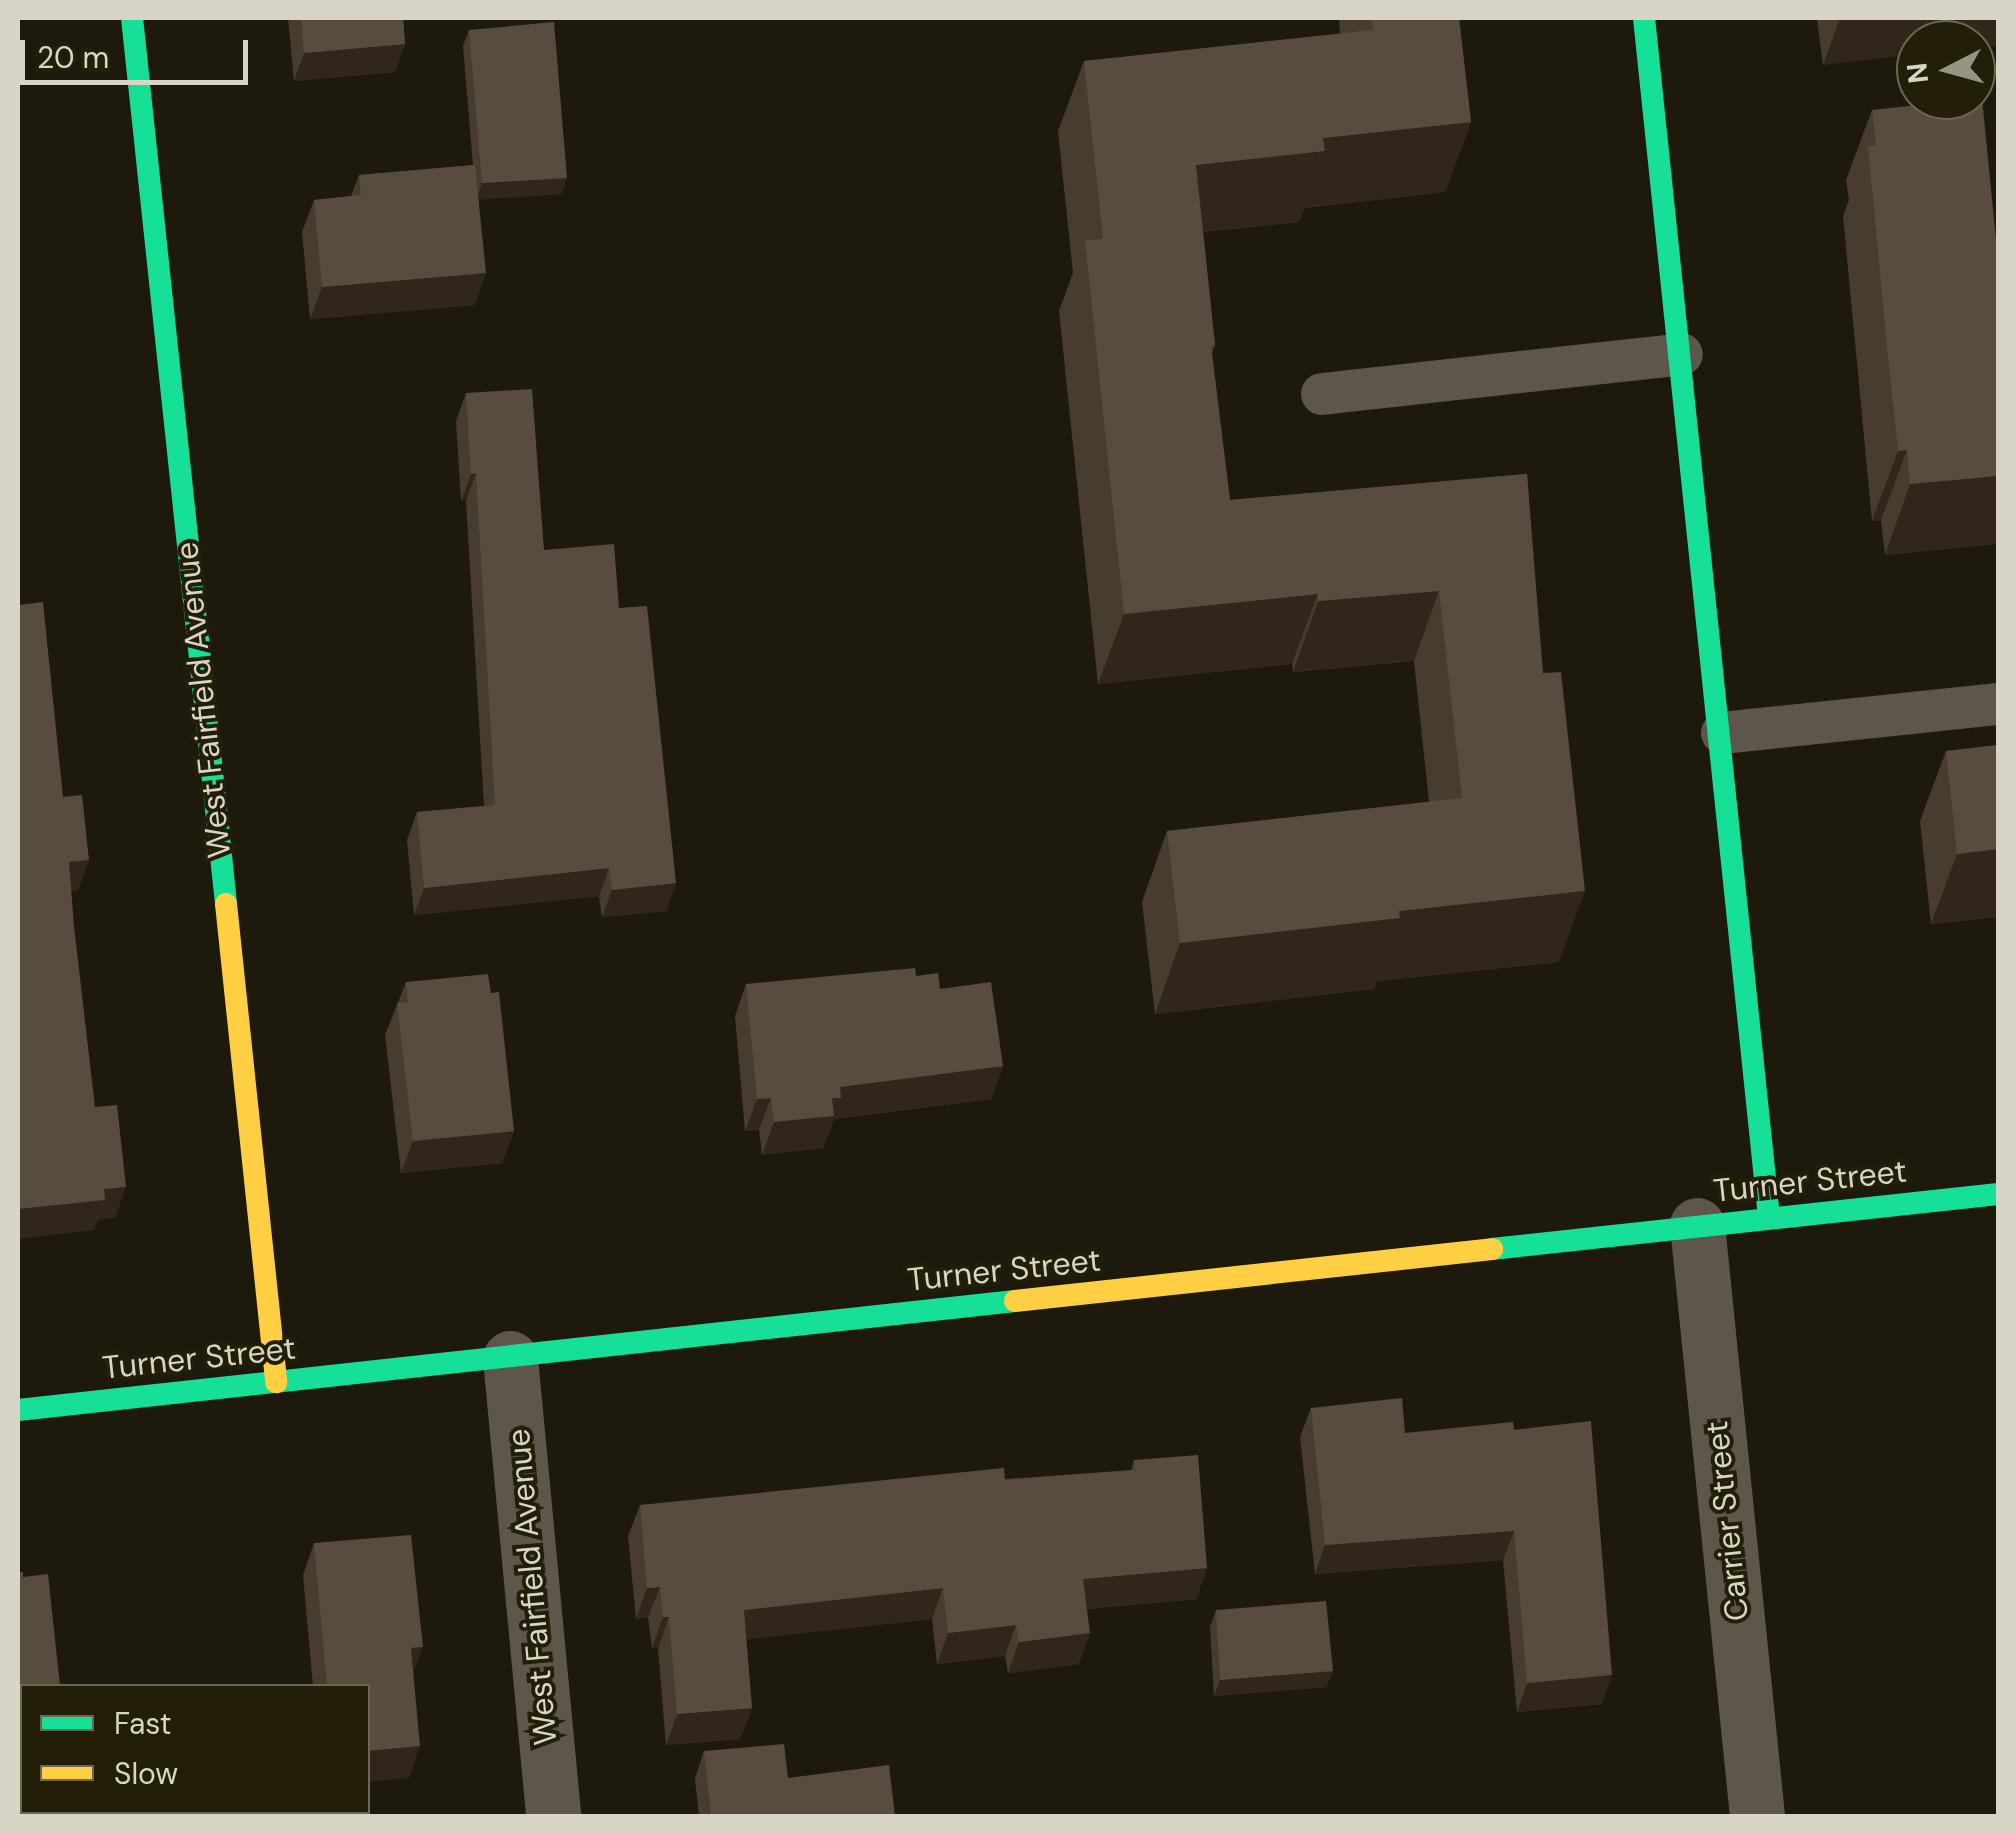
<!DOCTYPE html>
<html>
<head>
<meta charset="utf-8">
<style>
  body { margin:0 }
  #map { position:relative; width:2016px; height:1834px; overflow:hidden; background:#1d1a0d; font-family:"DM Sans",sans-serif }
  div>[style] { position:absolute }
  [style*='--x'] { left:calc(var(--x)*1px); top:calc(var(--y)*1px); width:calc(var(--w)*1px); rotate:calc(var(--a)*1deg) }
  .lane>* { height:42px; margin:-21px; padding:0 21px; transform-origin:21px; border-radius:21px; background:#5e564a }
  .street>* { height:55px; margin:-27.5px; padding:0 27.5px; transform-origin:27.5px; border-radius:27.5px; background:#5e564a }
  .fast>* { height:22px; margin:-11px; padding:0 11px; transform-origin:11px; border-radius:11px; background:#16e098 }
  .slow>* { height:22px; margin:-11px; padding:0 11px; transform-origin:11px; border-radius:11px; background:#ffcf43 }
  .wall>* { inset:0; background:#483c2e }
  .shaded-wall>* { inset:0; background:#30271a }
  .building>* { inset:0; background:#574c3e }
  span { translate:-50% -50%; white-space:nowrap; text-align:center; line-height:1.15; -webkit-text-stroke:8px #231e07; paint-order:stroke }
  .street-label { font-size:32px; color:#d8d5c7 }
  .frame { position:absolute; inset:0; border:20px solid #d8d5c7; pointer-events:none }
  .legend { position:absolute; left:20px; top:1684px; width:350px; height:130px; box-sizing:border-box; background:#231e07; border:2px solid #6b6754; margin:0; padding:12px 18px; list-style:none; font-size:30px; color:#d8d5c7 }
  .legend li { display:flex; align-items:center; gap:20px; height:50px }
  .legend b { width:50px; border:2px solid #6b6754 }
  .north { position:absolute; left:1896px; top:20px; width:100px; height:100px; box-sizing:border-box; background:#231e07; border:2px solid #6b6754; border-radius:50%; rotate:264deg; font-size:28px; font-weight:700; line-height:40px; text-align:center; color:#d8d5c7 }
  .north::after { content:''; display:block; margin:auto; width:35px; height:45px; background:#979486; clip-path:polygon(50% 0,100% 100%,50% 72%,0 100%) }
  .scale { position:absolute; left:20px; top:40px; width:228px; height:45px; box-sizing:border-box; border:5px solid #d8d5c7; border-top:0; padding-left:12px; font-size:30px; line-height:35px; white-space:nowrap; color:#d8d5c7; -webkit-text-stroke:8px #231e07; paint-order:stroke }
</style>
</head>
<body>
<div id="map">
  <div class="lane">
    <div style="--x:1322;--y:394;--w:362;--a:-6.3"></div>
    <div style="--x:1722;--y:733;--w:278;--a:-6"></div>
  </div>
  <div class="street">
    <div style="--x:1697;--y:1225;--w:594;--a:84.2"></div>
    <div style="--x:510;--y:1358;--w:460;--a:84.6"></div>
  </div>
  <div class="fast">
    <div style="--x:132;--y:18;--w:891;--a:83.94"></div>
    <div style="--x:1644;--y:18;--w:1205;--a:84.05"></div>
    <div style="--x:1492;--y:1249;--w:509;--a:-6.2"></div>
    <div style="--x:18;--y:1410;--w:1003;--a:-6.24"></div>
  </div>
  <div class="slow">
    <div style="--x:226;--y:904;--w:481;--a:84"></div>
    <div style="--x:1015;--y:1301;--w:480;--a:-6.2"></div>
  </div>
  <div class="wall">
    <div style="clip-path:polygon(288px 18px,403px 18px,405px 44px,395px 72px,294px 81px)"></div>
    <div style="clip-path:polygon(1339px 18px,1459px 18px,1471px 122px,1445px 192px,1304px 208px,1299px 222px,1203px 232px,1215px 345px,1212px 353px,1230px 500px,1527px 474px,1559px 962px,1377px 981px,1374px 989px,1155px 1014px,1142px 902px,1167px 831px,1429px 802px,1414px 661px,1293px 672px,1292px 664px,1098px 684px,1059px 311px,1073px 273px,1058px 131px,1084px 61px,1340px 34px)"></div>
    <div style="clip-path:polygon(1817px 18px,1998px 18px,1998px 45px,1976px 48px,1976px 40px,1823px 65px)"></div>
    <div style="clip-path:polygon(469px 30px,567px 178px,561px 194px,479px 199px,475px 305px,310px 319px,302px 232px,314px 200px,351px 196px,359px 175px,473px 165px,463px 46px)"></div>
    <div style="clip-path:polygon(1872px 110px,1998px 533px,1995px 544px,1885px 555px,1881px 520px,1872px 521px,1843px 216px,1849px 200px,1846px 180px)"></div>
    <div style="clip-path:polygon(466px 393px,544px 550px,619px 608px,676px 883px,666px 911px,602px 917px,599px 896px,414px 915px,407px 840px,417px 812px,484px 806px,466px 501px,461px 501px,456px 421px)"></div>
    <div style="clip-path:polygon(1998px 745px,1998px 917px,1931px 924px,1920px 821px,1946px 751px)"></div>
    <div style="clip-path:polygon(916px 976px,940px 989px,1003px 1066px,991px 1099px,834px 1119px,823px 1148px,762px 1155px,759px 1130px,745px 1131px,735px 1016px,746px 984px)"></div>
    <div style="clip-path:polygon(406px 982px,491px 993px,514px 1131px,502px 1163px,401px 1173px,385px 1035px)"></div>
    <div style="clip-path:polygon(1311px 1408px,1405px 1433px,1514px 1430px,1602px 1704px,1517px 1712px,1503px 1560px,1315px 1574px,1300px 1437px)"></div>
    <div style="clip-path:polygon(1134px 1460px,1207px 1568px,1196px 1599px,1087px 1609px,1079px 1664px,1008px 1673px,1005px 1656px,937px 1664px,932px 1619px,746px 1639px,752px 1708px,740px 1739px,666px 1745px,658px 1648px,652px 1648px,648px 1617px,636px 1619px,628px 1536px,640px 1505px,1131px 1470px)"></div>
    <div style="clip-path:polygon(314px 1543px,413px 1672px,409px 1778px,368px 1686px,313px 1686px,303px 1575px)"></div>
    <div style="clip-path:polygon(1216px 1610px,1333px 1671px,1326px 1687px,1214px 1696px,1210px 1627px)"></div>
    <div style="clip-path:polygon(704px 1751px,788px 1778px,895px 1816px,699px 1816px,695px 1778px)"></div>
  </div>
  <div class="shaded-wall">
    <div style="clip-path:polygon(1840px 18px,1998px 18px,1998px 45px,1976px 48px,1976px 40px,1916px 40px,1916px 54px,1823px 65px)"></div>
    <div style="clip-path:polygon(405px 44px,395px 72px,294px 81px,304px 53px)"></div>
    <div style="clip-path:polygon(1471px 122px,1445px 192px,1304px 208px,1299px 222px,1170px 235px,1196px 165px,1323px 138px)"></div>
    <div style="clip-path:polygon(567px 178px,561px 194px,476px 200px,482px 183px)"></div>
    <div style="clip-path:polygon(486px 273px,475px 305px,310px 319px,322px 287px)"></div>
    <div style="clip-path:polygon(1907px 450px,1881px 520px,1872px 521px,1898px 451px)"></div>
    <div style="clip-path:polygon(476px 473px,466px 501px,461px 501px,471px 474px)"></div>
    <div style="clip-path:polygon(1998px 476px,1998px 533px,1995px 544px,1885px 555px,1910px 484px)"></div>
    <div style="clip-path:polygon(1439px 591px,1414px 661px,1293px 672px,1318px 601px)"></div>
    <div style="clip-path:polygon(1318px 594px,1292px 664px,1098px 684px,1124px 614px)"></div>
    <div style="clip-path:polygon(1998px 849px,1998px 917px,1931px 924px,1957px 854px)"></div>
    <div style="clip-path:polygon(89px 860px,78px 891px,58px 893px,69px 862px)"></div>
    <div style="clip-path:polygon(609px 868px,599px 896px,414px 915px,424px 888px)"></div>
    <div style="clip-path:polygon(676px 883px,666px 911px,602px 917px,612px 890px)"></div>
    <div style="clip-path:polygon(1585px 891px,1559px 962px,1377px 981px,1374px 989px,1155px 1014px,1180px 943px,1399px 911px)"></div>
    <div style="clip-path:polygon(1003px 1066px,991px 1099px,834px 1119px,823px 1148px,762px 1155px,774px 1122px,832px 1098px,840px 1087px)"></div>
    <div style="clip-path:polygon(771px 1098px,759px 1130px,745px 1131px,757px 1099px)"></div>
    <div style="clip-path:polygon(514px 1131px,502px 1163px,401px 1173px,413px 1141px)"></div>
    <div style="clip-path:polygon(126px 1187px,115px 1218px,98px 1220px,94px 1230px,18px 1239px,18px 1209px,104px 1189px)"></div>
    <div style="clip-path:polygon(1514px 1531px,1503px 1560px,1315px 1574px,1325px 1545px)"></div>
    <div style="clip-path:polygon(1207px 1568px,1196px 1599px,1072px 1610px,1083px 1579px)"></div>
    <div style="clip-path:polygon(660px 1587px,648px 1617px,636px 1619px,647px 1588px)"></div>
    <div style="clip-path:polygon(943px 1588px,932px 1619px,732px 1641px,744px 1610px)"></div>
    <div style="clip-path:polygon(663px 1617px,669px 1617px,658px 1648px,652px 1648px)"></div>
    <div style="clip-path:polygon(1016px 1625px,1005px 1656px,937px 1664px,948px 1633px)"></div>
    <div style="clip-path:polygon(1090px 1633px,1079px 1664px,1008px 1673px,1019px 1642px)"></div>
    <div style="clip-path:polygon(423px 1647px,411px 1679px,411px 1648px)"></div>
    <div style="clip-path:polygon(1333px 1671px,1326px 1687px,1214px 1696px,1220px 1680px)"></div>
    <div style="clip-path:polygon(1612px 1675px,1602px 1704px,1517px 1712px,1527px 1683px)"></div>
    <div style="clip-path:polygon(18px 1707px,22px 1707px,22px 1738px,18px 1738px)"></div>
    <div style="clip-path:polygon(752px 1708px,740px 1739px,666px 1745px,677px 1714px)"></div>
    <div style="clip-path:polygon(420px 1746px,409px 1778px,368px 1782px,368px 1751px)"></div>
  </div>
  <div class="building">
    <div style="clip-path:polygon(301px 18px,403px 18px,405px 44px,304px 53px)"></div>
    <div style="clip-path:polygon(1372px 18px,1459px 18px,1471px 122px,1323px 138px,1325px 151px,1196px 165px,1215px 345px,1211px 346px,1230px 500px,1527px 474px,1543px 673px,1561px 672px,1585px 891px,1399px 911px,1400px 918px,1180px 943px,1167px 831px,1462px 798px,1439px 591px,1318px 601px,1318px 594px,1124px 614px,1085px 240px,1103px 239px,1084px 61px,1373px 30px)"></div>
    <div style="clip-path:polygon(554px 22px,567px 178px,482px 183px,469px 30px)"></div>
    <div style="clip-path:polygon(1982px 98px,1998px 260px,1998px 476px,1910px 484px,1907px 450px,1898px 451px,1889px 367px,1868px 146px,1876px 145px,1872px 110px)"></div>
    <div style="clip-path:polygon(475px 165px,486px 273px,322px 287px,314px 200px,361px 195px,359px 175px)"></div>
    <div style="clip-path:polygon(532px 389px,544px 550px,614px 544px,619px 608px,647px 606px,676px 883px,612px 890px,609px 868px,424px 888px,417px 812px,495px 805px,476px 473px,471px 474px,466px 393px)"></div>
    <div style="clip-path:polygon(43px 602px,63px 797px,82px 795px,89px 860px,69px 862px,74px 926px,95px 1107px,117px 1105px,126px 1187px,104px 1189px,105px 1200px,18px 1209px,18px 605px)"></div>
    <div style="clip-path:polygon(1998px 745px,1998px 849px,1957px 854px,1946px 751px)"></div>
    <div style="clip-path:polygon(915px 968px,916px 976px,938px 973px,940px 989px,991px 982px,1003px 1066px,840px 1087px,841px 1098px,832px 1098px,834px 1116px,774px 1122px,771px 1098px,757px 1099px,746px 984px)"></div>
    <div style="clip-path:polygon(488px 974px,491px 993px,499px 992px,514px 1131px,413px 1141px,397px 1003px,408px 1002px,406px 982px)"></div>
    <div style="clip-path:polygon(1402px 1398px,1405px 1433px,1513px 1422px,1514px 1430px,1591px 1421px,1612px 1675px,1527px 1683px,1514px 1531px,1325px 1545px,1311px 1408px)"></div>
    <div style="clip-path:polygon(1198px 1455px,1207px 1568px,1083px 1579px,1090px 1633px,1019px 1642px,1016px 1625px,948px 1633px,943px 1588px,744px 1610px,752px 1708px,677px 1714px,669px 1617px,663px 1617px,660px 1587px,647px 1588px,640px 1505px,1004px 1468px,1005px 1480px,1135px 1470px,1134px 1460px)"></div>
    <div style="clip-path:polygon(411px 1535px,423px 1647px,411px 1648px,420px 1746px,368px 1751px,368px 1686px,327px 1686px,314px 1543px)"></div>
    <div style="clip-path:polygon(23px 1572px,23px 1577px,48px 1574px,60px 1686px,22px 1686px,22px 1707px,18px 1707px,18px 1573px)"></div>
    <div style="clip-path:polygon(1326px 1601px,1333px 1671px,1220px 1680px,1216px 1610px)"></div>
    <div style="clip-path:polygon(784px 1744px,788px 1778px,889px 1765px,895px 1816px,711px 1816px,704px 1751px)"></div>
  </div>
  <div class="street-label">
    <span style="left:203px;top:700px;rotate:-96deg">West Fairfield Avenue</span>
    <span style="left:1810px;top:1181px;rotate:-6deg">Turner Street</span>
    <span style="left:1004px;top:1270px;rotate:-6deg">Turner Street</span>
    <span style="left:199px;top:1358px;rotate:-6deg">Turner Street</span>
    <span style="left:1727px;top:1521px;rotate:-96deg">Carrier Street</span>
    <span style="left:532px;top:1587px;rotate:-95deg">West Fairfield Avenue</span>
  </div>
  <div class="frame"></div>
  <ul class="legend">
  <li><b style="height:12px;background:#16e098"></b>Fast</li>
  <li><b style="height:12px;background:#ffcf43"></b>Slow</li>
  </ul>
  <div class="north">N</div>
  <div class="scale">20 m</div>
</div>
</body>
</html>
